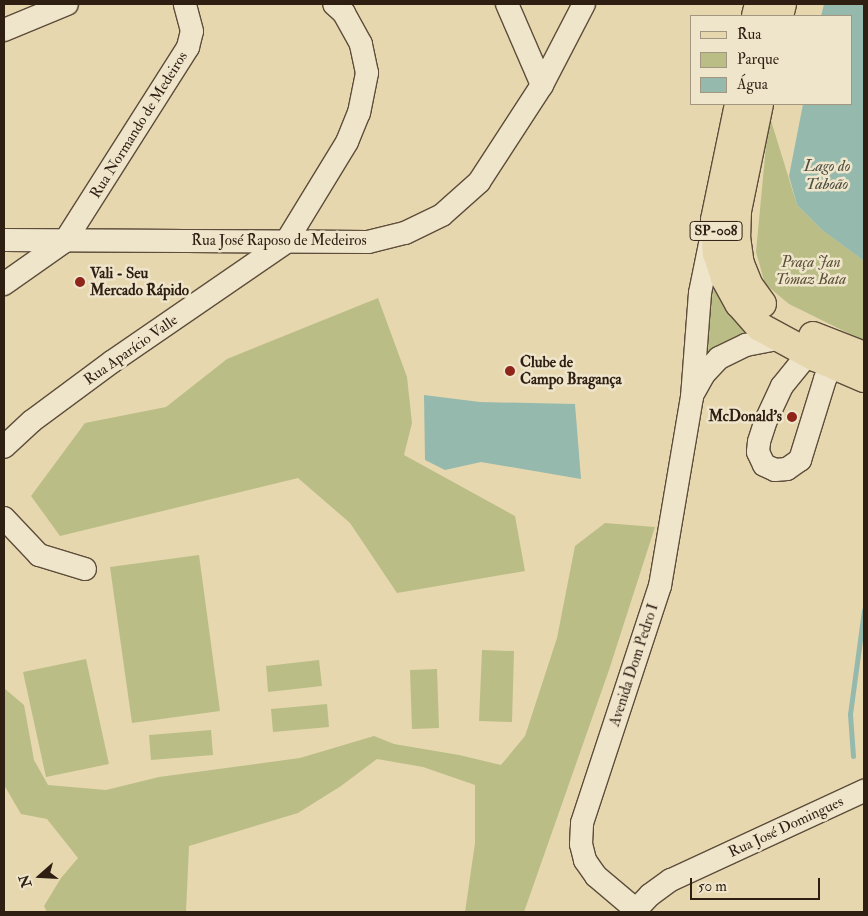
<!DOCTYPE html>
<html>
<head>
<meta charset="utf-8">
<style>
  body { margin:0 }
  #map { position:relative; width:868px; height:916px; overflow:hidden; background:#e6d7af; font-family:"IM FELL Double Pica",serif }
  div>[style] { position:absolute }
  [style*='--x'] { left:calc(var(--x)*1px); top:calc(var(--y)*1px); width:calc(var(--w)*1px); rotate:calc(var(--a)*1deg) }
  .green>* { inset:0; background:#bbbd86 }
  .water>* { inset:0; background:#96b9ad }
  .stream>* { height:5px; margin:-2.5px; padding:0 2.5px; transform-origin:2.5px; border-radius:2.5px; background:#96b9ad }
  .roads { filter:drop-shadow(1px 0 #5d4d3a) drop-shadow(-1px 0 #5d4d3a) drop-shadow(0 1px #5d4d3a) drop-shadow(0 -1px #5d4d3a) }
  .minor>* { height:22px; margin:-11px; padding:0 11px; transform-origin:11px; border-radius:11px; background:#efe5cb }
  .major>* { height:28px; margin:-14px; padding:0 14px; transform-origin:14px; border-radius:14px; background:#e6d7af }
  .dots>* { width:14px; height:14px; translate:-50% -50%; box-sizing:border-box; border:2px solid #efe5cb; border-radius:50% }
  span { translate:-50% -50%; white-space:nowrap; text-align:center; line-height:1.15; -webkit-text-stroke:5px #efe5cb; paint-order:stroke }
  .shield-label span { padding:1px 4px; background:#efe5cb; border:1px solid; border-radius:4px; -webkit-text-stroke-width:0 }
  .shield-label { font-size:14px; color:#2f1f13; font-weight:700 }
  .street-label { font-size:15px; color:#2f1f13 }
  .park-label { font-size:15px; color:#594e36; font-style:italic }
  .poi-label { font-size:15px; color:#2f1f13; font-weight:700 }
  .left { translate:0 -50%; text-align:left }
  .right { translate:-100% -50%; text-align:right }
  .water-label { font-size:16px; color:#4e4d41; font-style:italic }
  .frame { position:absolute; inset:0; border:5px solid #2f1f13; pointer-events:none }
  .legend { position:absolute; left:690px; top:15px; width:162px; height:90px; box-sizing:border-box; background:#efe5cb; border:1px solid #a29681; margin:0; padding:6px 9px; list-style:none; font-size:15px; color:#2f1f13 }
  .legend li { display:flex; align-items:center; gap:10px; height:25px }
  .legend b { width:25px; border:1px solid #a29681 }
  .north { position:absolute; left:15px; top:851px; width:50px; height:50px; -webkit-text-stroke:4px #efe5cb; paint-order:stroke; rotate:251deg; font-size:14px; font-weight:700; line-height:20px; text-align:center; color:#2f1f13 }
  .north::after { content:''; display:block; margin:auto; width:18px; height:22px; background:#2f1f13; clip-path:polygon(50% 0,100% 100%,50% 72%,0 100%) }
  .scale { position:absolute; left:690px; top:878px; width:130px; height:22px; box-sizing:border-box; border:2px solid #2f1f13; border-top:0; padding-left:6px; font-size:15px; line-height:18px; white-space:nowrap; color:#2f1f13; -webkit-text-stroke:4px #efe5cb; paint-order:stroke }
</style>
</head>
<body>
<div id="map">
  <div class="green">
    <div style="clip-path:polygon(769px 114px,797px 205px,822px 230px,864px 261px,864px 341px,789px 304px,765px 284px,756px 252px)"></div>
    <div style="clip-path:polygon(712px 275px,759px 331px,704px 364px)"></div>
    <div style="clip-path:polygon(378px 298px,407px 377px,412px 423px,404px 455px,515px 516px,525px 571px,397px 593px,350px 523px,298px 478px,60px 536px,31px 496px,85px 423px,166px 407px,227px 359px)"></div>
    <div style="clip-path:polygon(605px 523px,655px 527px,609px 670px,524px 912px,465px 912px,475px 843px,475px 785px,423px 767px,377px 759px,341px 786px,298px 813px,189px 846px,186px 912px,47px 912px,44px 906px,61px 878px,78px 858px,47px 819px,21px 814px,4px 785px,4px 688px,24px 705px,34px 760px,48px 785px,106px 790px,159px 777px,300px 758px,374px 736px,394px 744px,459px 755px,501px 765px,525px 736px,557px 638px,575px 546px)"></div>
    <div style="clip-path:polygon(199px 555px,220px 711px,132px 723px,110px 567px)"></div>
    <div style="clip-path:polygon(482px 650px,514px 651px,512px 722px,479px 721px)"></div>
    <div style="clip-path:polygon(86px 659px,109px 764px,46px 777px,23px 672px)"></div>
    <div style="clip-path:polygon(319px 660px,322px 686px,268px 692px,266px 666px)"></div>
    <div style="clip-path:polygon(437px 669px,439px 728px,412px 729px,410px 670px)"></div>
    <div style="clip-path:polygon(327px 704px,329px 727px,273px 732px,271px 709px)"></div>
    <div style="clip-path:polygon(211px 730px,213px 755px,151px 760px,149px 735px)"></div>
  </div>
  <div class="water">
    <div style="clip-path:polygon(824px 4px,864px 4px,864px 261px,822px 230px,797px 205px,789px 176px,803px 104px,852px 104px,852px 16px,821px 16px)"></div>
    <div style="clip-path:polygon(424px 395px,480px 402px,575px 404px,581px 479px,481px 462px,445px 470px,425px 460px)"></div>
  </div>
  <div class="stream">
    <div style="--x:853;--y:756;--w:42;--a:-94.1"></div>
    <div style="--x:850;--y:714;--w:105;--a:-82.3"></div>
  </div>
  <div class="roads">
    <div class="minor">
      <div style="--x:507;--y:4;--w:88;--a:66.6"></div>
      <div style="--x:4;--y:30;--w:68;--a:-22.4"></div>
      <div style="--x:4;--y:240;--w:364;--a:0.3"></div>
      <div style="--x:368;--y:242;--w:38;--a:-14"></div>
      <div style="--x:405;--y:233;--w:41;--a:-25.9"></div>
      <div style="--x:442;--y:215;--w:50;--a:-41.7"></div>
      <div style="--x:479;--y:182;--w:116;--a:-57"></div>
      <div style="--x:542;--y:85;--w:91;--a:-62.6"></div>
      <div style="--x:4;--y:284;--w:75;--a:-35.2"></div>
      <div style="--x:65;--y:241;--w:230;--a:-57.6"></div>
      <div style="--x:188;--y:47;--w:16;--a:-76"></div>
      <div style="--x:192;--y:31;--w:28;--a:-105"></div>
      <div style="--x:808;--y:354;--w:41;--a:129.1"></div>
      <div style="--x:782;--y:386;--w:38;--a:115"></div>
      <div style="--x:766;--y:420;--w:23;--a:108"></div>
      <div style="--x:759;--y:442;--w:10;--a:96"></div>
      <div style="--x:758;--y:452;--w:14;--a:65"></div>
      <div style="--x:764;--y:465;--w:12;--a:24"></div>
      <div style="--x:775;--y:470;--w:12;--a:-5"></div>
      <div style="--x:787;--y:469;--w:16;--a:-35"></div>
      <div style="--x:800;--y:460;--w:85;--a:-72.8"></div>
      <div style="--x:825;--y:379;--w:16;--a:-63"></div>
      <div style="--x:694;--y:392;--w:21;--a:-61"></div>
      <div style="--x:704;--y:374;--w:22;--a:-47"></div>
      <div style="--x:719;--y:358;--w:30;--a:-26"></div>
      <div style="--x:746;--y:345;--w:33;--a:-11"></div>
      <div style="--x:4;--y:447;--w:38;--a:-43"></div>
      <div style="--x:32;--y:421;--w:101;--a:-36.5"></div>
      <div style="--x:113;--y:361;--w:210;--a:-34.5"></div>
      <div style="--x:286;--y:242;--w:117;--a:-58.6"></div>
      <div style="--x:347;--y:142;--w:31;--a:-68"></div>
      <div style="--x:359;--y:113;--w:41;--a:-78.7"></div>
      <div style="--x:367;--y:73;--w:30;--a:-102"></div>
      <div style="--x:361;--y:44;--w:35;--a:-119"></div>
      <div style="--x:344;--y:13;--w:13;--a:-138"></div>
      <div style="--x:4;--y:518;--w:51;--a:46.6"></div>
      <div style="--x:39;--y:555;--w:48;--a:16.9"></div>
      <div style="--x:635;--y:909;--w:51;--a:-139.8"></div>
      <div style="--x:596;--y:876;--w:19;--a:-125"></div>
      <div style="--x:585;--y:860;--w:16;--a:-104"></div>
      <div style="--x:581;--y:844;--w:21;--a:-87"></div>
      <div style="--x:582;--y:823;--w:250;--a:-71.8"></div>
      <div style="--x:660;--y:586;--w:192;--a:-80.4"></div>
      <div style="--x:692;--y:397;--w:104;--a:-85.6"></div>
      <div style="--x:700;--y:293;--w:60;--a:-78.5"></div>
      <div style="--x:634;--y:912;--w:23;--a:-47"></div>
      <div style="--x:650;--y:895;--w:26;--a:-36"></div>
      <div style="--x:671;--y:880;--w:213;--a:-24.8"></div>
    </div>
    <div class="major">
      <div style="--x:756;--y:16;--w:12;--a:-76"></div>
      <div style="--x:779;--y:16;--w:12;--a:-76"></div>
      <div style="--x:739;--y:104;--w:118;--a:101.7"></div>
      <div style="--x:715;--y:220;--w:33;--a:87"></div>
      <div style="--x:717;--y:253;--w:26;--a:72"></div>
      <div style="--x:725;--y:278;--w:29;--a:61"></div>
      <div style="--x:739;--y:303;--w:32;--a:49"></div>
      <div style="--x:760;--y:327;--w:63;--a:28.6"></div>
      <div style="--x:815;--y:357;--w:53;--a:23.2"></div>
      <div style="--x:759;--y:104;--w:109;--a:101.6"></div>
      <div style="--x:737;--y:211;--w:26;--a:92"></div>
      <div style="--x:736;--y:237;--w:27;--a:82"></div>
      <div style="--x:740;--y:264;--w:24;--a:68"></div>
      <div style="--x:749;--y:286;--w:22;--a:54"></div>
      <div style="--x:813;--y:336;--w:55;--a:21.4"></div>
    </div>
  </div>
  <div class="dots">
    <div style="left:80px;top:282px;background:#8f2418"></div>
    <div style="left:510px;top:371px;background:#8f2418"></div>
    <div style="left:792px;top:417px;background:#8f2418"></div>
  </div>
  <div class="shield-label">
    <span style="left:716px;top:231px">SP-008</span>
  </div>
  <div class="street-label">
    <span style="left:139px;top:125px;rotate:-58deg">Rua Normando de Medeiros</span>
    <span style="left:279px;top:241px">Rua José Raposo de Medeiros</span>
    <span style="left:131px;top:350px;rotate:-35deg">Rua Aparício Valle</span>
    <span style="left:634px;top:665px;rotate:-72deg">Avenida Dom Pedro I</span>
    <span style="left:786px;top:827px;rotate:-25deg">Rua José Domingues</span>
  </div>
  <div class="park-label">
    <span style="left:811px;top:271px">Praça Jan<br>Tomaz Bata</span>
  </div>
  <div class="poi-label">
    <span class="left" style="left:90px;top:282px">Vali - Seu<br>Mercado Rápido</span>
    <span class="left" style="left:520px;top:371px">Clube de<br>Campo Bragança</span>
    <span class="right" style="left:782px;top:417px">McDonald's</span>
  </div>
  <div class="water-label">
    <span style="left:827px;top:175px">Lago do<br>Taboão</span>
  </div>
  <div class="frame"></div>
  <ul class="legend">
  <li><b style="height:6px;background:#e6d7af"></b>Rua</li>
  <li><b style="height:14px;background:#bbbd86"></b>Parque</li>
  <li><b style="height:14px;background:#96b9ad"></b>Água</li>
  </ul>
  <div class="north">N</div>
  <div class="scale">50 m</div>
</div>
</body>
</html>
